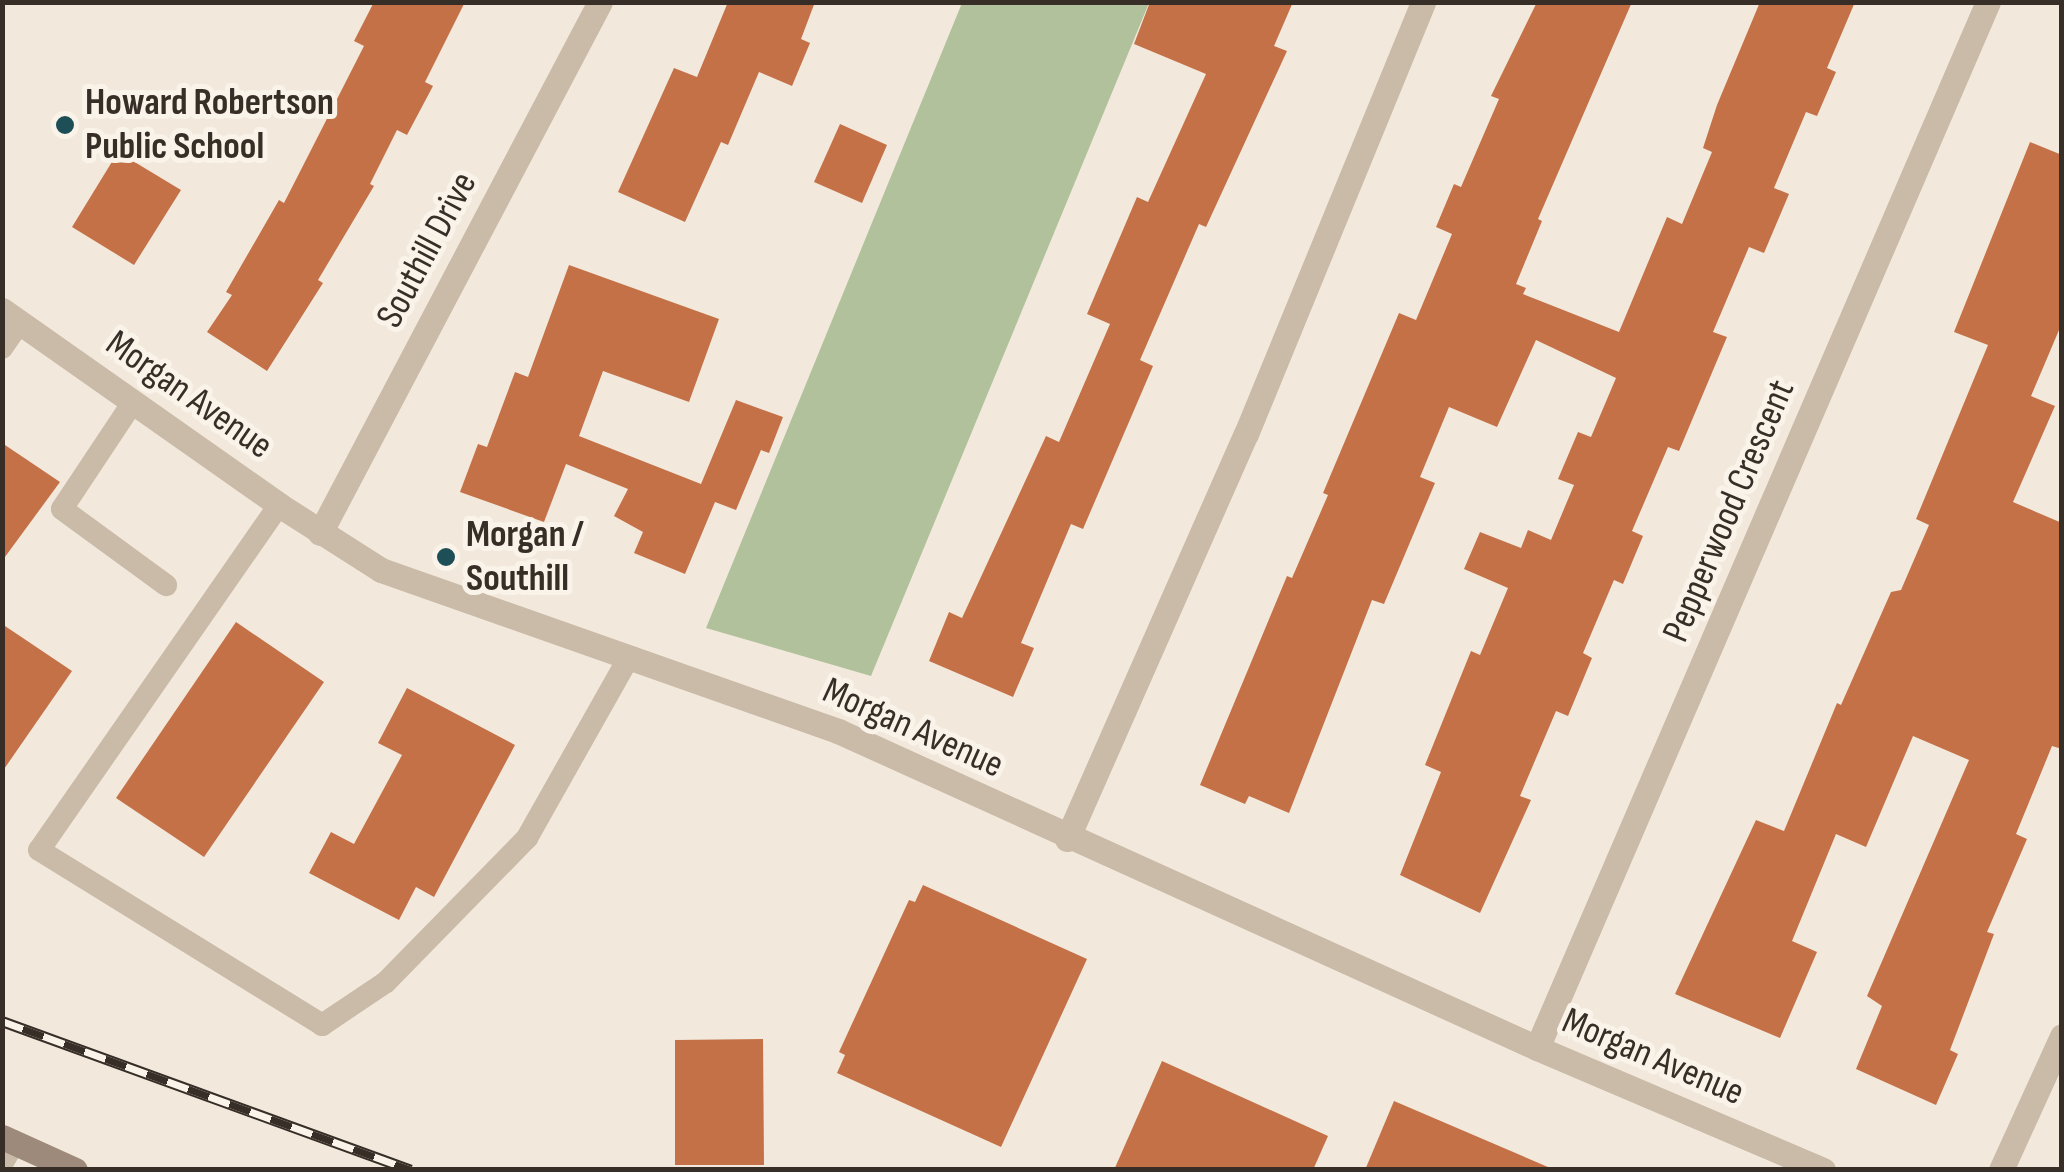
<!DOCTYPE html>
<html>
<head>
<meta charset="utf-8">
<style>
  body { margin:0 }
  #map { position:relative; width:2064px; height:1172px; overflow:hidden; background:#f2e9dc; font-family:"Sofia Sans Condensed",sans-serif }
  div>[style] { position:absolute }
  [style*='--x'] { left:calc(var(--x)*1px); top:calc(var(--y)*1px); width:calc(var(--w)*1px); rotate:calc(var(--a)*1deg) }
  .green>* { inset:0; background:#b1c19c }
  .building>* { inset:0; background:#c47148 }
  .service>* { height:22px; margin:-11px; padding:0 11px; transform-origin:11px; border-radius:11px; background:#cabaa8 }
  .minor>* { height:25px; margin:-12.5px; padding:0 12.5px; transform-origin:12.5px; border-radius:12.5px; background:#cabaa8 }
  .secondary>* { height:25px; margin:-12.5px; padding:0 12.5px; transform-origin:12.5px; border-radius:12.5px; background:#9d8a7a }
  .rail>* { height:11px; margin-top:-5.5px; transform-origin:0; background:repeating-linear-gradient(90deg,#f9f3e9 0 22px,#372e28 0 44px); box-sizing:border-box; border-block:2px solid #372e28 }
  .dots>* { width:28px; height:28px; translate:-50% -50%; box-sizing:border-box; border:5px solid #f9f3e9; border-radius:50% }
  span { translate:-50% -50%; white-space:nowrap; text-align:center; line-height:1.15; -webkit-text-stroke:10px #f9f3e9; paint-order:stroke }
  .poi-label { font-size:38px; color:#372e28; font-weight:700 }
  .left { translate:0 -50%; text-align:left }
  .street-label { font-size:38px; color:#372e28 }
  .frame { position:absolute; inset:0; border:5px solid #372e28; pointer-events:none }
</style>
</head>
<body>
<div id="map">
  <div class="green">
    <div style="clip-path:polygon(962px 3px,1149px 3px,871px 676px,706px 628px)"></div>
  </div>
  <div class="building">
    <div style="clip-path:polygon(374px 2px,465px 2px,425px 82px,433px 86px,407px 135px,397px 130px,370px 184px,374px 186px,318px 280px,323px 283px,267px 371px,207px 332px,232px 295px,226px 292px,279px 200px,284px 203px,335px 103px,364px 46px,354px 41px)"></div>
    <div style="clip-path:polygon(728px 2px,815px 2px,801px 39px,810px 43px,792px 86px,759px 72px,728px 145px,721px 142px,685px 222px,618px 192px,674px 68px,697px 77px)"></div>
    <div style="clip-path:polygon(1150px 2px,1293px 2px,1274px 46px,1287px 51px,1206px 227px,1199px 224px,1140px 360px,1153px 366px,1083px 529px,1071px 524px,1021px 643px,1034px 648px,1013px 697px,929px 661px,949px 612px,962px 618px,1046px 436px,1059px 442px,1110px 324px,1087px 314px,1137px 197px,1148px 202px,1206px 74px,1134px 44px)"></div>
    <div style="clip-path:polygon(1537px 2px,1632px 2px,1538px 219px,1542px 221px,1516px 284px,1526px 288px,1523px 294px,1619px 332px,1667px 217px,1682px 224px,1712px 152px,1703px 148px,1717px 105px,1760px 2px,1855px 2px,1827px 68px,1836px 72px,1817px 116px,1806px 112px,1774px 188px,1789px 194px,1764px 253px,1749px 247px,1713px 332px,1727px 337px,1679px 451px,1668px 447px,1632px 531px,1643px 536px,1623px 584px,1614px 580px,1583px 653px,1592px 658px,1568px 716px,1556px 711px,1520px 796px,1531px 800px,1480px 913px,1400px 875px,1441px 772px,1425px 765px,1471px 651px,1480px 655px,1508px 588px,1464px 569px,1480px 532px,1521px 548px,1528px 530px,1551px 540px,1574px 485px,1558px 479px,1578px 432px,1591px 437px,1616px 378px,1536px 340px,1497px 427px,1449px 407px,1420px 477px,1435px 483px,1384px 604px,1372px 600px,1289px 813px,1249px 796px,1245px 804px,1200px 785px,1287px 576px,1292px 578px,1328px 495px,1323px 493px,1399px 313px,1416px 320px,1452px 234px,1436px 227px,1454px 184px,1461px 187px,1499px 99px,1491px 96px)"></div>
    <div style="clip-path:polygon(840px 124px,887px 145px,862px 203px,814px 182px)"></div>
    <div style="clip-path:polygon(2030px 142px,2062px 155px,2062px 323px,2031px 396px,2055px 406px,2013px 502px,2062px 523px,2062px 749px,2052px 746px,2016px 834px,2027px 839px,1987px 932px,1994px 934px,1950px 1050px,1958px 1054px,1936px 1105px,1856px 1069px,1882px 1006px,1867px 996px,1969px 760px,1913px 736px,1866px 847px,1836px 834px,1792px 941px,1817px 952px,1780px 1038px,1675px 994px,1756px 820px,1784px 831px,1837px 703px,1841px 705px,1891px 592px,1901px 590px,1929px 525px,1916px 519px,1988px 345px,1954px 332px)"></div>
    <div style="clip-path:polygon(118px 152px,181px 190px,134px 265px,72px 227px)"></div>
    <div style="clip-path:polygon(569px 265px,719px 319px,689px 402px,603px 371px,579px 436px,701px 484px,736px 400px,783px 417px,769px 453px,761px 450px,736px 510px,715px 502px,685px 574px,634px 553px,643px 532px,614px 516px,628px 489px,566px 464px,544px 522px,460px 492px,478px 444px,487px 447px,515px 372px,528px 377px)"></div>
    <div style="clip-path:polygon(2px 443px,60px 482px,2px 561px)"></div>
    <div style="clip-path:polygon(236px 622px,324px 682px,204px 857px,116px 798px)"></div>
    <div style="clip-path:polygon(2px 624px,72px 671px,2px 772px)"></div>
    <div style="clip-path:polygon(407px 688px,515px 745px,434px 897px,416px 887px,399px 920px,309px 873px,331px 832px,354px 844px,402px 755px,378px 743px)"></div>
    <div style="clip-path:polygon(923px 885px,1087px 959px,1001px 1147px,837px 1073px,845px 1055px,839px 1052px,909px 900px,915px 902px)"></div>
    <div style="clip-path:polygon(763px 1039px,764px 1165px,675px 1165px,675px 1040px)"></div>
    <div style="clip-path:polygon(1162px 1061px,1328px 1136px,1313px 1170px,1114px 1170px)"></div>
    <div style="clip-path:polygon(1394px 1101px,1555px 1170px,1365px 1170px)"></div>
  </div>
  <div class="service">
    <div style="--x:2;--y:348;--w:32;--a:-55"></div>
    <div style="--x:133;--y:402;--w:128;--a:123.6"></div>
    <div style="--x:62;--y:509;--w:129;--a:36.2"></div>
    <div style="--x:279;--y:505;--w:420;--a:124.8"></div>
    <div style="--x:39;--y:850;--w:333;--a:31.7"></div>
    <div style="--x:322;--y:1025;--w:77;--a:-33.9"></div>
    <div style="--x:386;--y:982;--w:202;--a:-45.6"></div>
    <div style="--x:527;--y:838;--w:206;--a:-60.6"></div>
    <div style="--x:2;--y:1164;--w:24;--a:-60"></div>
  </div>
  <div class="minor">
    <div style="--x:2;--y:310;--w:339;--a:35.1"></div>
    <div style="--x:279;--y:505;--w:121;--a:32.5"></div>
    <div style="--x:381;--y:570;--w:485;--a:19.4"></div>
    <div style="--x:838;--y:731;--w:768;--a:24.39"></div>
    <div style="--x:1537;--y:1048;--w:311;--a:23.1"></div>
    <div style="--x:320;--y:533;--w:600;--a:-62.2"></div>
    <div style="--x:1067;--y:839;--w:443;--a:-66.2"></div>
    <div style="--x:1246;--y:434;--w:467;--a:-67.7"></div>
    <div style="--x:1537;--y:1048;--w:1139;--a:-66.68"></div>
    <div style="--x:2001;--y:1170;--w:147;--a:-65.5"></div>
  </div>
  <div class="secondary">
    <div style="--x:2;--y:1137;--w:80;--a:24.3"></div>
  </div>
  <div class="rail">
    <div style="--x:2;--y:1021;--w:435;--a:20"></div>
  </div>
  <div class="dots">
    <div style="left:65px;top:125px;background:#1e4f57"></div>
    <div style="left:446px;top:557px;background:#1e4f57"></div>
  </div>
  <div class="poi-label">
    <span class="left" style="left:85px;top:125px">Howard Robertson<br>Public School</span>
    <span class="left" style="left:466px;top:557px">Morgan /<br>Southill</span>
  </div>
  <div class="street-label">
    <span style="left:427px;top:250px;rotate:-62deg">Southill Drive</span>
    <span style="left:189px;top:395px;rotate:35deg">Morgan Avenue</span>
    <span style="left:1729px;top:511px;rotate:-67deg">Pepperwood Crescent</span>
    <span style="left:913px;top:728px;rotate:24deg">Morgan Avenue</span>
    <span style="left:1653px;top:1057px;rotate:23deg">Morgan Avenue</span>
  </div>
  <div class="frame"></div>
</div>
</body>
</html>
